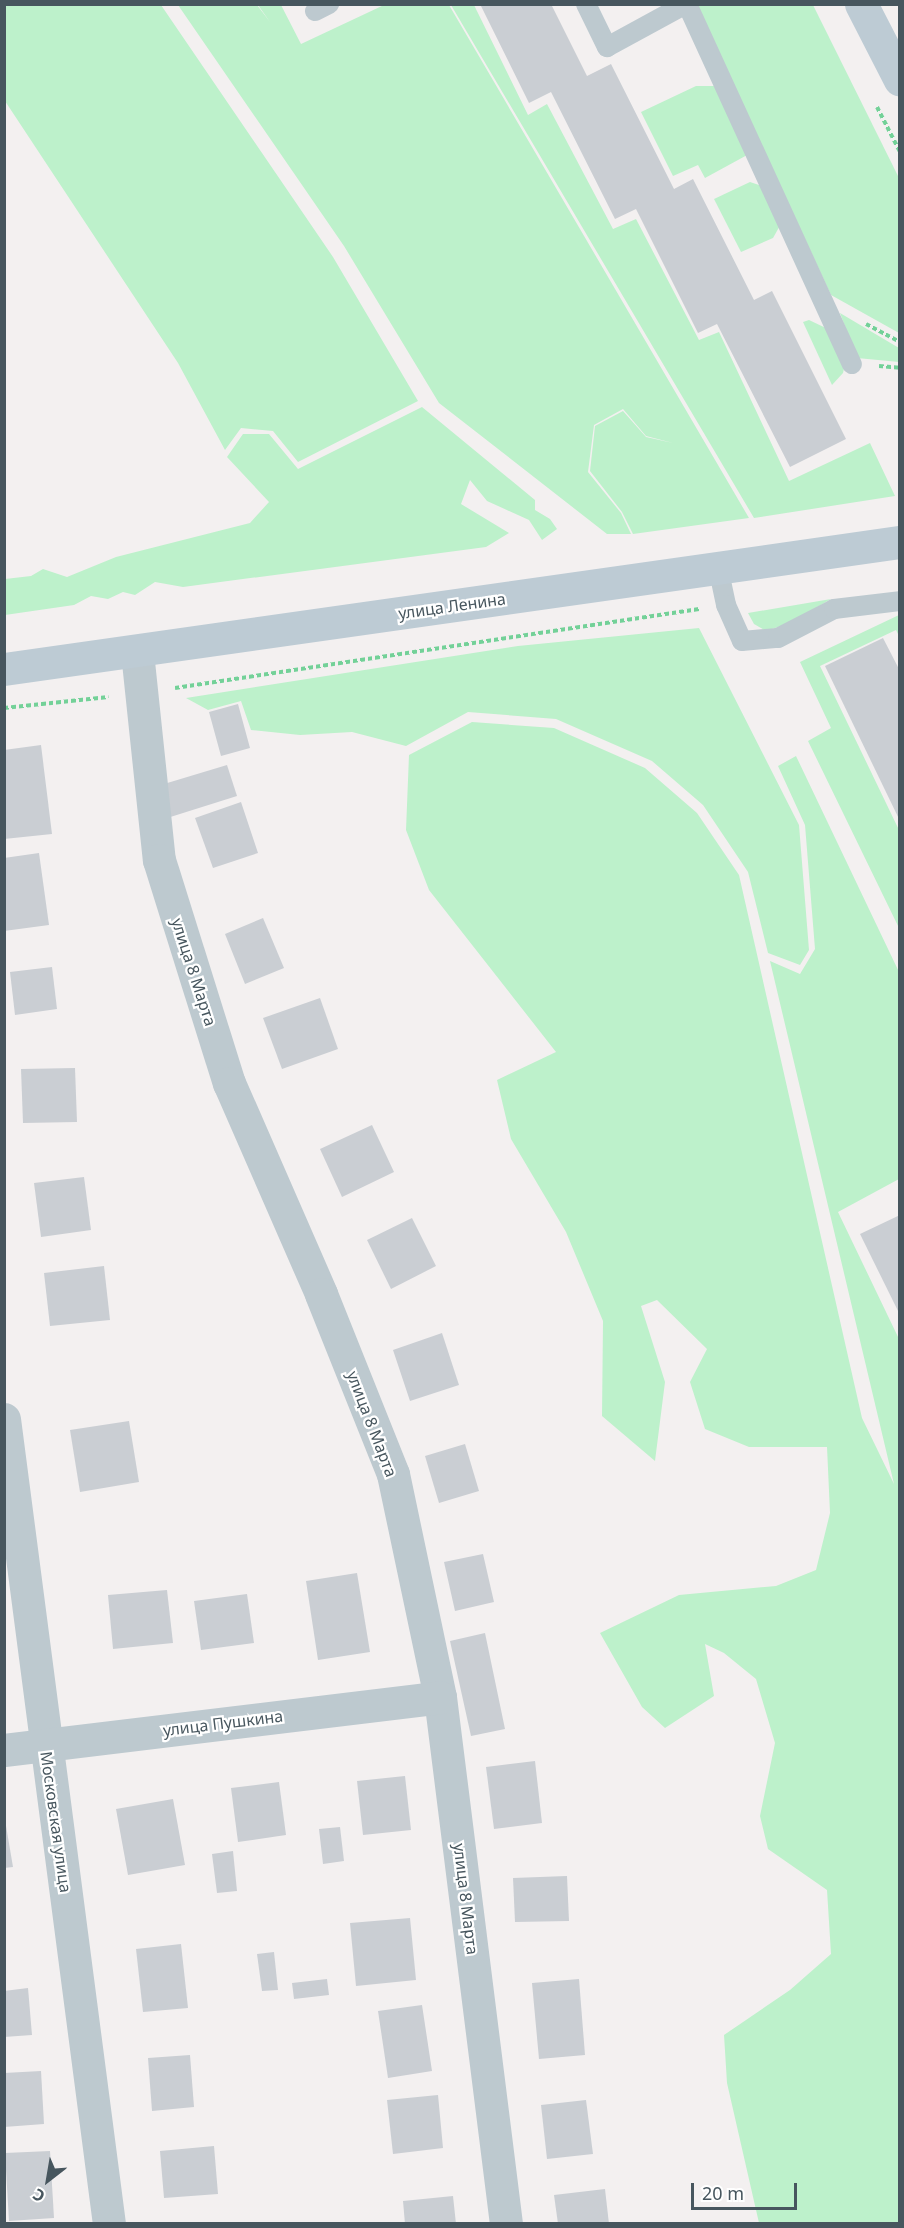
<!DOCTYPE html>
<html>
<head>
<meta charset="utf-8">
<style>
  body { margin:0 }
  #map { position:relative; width:904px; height:2228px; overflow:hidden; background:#f3f0f0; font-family:"Noto Sans",sans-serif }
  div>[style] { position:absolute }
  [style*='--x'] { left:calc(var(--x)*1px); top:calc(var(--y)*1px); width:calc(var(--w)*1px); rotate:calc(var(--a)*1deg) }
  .green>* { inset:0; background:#bdf1cb }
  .building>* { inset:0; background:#caced3 }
  .path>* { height:4px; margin-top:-2px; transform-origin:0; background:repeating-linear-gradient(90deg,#73d198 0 4.5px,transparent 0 7.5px) }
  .lane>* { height:20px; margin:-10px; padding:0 10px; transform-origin:10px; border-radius:10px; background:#bdc9cf }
  .street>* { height:33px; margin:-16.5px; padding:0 16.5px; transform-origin:16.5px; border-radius:16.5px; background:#bdc9cf }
  .secondary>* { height:33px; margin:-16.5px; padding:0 16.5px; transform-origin:16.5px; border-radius:16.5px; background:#bdcbd4 }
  span { translate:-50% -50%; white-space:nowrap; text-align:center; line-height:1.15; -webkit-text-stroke:4.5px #fff; paint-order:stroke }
  .street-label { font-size:16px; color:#47565e }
  .frame { position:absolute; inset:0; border:6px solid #47565e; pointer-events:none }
  .north { position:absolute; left:18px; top:2150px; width:60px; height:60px; -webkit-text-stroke:4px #fff; paint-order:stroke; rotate:211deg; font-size:16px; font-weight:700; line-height:24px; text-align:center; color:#47565e }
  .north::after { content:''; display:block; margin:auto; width:21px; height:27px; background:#47565e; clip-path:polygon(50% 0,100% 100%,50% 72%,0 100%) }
  .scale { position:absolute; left:691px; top:2183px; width:106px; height:27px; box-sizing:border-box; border:3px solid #47565e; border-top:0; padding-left:8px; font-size:18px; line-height:21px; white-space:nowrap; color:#47565e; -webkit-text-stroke:4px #fff; paint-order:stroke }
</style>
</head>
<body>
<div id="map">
  <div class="green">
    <div style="clip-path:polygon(4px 5px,161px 5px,333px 257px,418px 401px,298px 462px,273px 431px,241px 428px,225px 450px,178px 363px,5px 101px)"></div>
    <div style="clip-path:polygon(178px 5px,257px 5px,270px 22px,258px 5px,281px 5px,301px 44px,384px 5px,449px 5px,749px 518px,633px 534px,622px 512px,590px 471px,595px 426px,623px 411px,646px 437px,673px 443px,646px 436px,623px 409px,594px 425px,588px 472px,621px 513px,631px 534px,607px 534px,439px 403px,344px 246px)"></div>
    <div style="clip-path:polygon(451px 5px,474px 5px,528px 115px,547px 104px,613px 229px,636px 219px,699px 340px,719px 332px,789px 481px,870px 443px,895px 496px,754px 518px)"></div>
    <div style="clip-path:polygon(696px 5px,813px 5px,899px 178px,899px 333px,831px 295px)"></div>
    <div style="clip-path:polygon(696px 86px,714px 86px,749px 154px,705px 178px,698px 165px,673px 176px,641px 112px)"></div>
    <div style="clip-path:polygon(750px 182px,762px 186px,782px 222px,773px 238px,741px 252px,714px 199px)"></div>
    <div style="clip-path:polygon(840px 313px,899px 348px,899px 362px,857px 358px)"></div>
    <div style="clip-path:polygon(809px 320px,830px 330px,845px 364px,843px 373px,832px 385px,803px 322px)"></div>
    <div style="clip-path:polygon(422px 407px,535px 500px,535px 510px,550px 519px,557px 529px,542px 540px,529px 520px,487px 501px,470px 480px,461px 504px,509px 533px,486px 547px,183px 587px,155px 582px,135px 595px,123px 592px,108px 599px,91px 596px,74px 605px,5px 615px,5px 579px,31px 576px,43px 569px,67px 577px,116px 557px,250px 523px,269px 502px,227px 457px,243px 434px,269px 434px,298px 469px)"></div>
    <div style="clip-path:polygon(831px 599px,790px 623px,766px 631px,754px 624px,748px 613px)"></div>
    <div style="clip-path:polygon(899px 615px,899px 636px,896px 630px,820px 666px,899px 830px,899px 928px,808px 741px,831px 728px,800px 662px)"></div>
    <div style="clip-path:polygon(699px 628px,799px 825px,809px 950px,800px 965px,768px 953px,748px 872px,703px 805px,652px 761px,556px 719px,468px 712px,406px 746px,352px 732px,300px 735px,251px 730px,241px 701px,208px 710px,186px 698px,518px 646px)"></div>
    <div style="clip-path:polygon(472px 722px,554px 728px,645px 768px,697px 813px,739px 875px,862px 1418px,894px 1484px,770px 961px,800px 974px,815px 949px,805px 825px,778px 766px,796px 756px,899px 972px,899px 1179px,838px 1212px,899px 1339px,899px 2223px,759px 2223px,727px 2083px,724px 2035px,790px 1990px,831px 1954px,827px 1890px,768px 1849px,760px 1816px,775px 1743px,756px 1679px,724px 1653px,705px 1644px,714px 1696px,665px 1728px,642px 1707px,600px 1633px,679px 1595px,776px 1586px,816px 1570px,830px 1513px,827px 1447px,749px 1447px,705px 1429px,690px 1382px,707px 1349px,657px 1300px,641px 1306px,665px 1382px,655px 1461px,602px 1416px,603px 1321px,566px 1232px,511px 1139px,497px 1080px,556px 1052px,429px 890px,406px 830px,409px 755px)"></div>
  </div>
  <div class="building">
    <div style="clip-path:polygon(480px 4px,551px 4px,587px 76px,611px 64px,674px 189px,693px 179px,754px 300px,772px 291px,846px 439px,790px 467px,717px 324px,698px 333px,636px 209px,615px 219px,551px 92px,529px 103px)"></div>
    <div style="clip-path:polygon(883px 638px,900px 671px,900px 821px,825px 666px)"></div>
    <div style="clip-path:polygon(238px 704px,250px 748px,221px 756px,209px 712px)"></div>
    <div style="clip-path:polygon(41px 745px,52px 834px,4px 839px,4px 750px)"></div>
    <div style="clip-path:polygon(227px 765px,237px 796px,164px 819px,154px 787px)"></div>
    <div style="clip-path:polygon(241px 802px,258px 853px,213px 868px,195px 818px)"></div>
    <div style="clip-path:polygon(39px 853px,49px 925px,4px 931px,4px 858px)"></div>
    <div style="clip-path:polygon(263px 918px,284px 968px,245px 984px,225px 934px)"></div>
    <div style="clip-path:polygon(52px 967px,57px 1009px,15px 1015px,10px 972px)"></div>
    <div style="clip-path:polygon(320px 998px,338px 1049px,282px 1069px,263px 1018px)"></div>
    <div style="clip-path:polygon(75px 1068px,77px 1122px,23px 1123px,21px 1069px)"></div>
    <div style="clip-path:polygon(372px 1125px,394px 1172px,342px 1197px,320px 1149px)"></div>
    <div style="clip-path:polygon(84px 1177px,91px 1230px,41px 1237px,34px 1183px)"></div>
    <div style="clip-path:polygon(900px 1215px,900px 1315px,860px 1234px)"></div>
    <div style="clip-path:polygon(412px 1218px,436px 1266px,391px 1289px,367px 1240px)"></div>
    <div style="clip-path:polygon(104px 1266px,110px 1320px,50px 1326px,44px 1273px)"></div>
    <div style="clip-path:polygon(442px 1333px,459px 1385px,410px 1401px,393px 1350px)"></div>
    <div style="clip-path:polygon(129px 1421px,139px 1482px,80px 1492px,70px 1430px)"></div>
    <div style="clip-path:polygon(465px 1444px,479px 1491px,439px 1503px,425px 1456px)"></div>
    <div style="clip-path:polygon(483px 1554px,494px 1602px,455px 1611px,444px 1562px)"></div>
    <div style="clip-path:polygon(357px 1573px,370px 1652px,318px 1660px,306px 1581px)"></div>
    <div style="clip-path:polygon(167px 1590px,173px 1643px,113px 1649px,108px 1595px)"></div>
    <div style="clip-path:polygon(247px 1594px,254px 1643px,201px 1650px,194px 1601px)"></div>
    <div style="clip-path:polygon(485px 1633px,505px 1729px,471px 1736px,450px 1641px)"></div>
    <div style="clip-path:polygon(535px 1761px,542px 1823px,494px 1829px,486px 1767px)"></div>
    <div style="clip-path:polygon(405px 1776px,411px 1830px,363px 1835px,357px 1781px)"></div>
    <div style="clip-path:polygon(279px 1782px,286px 1835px,238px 1842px,231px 1788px)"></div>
    <div style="clip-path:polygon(173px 1799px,185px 1865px,128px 1875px,116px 1809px)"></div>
    <div style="clip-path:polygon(4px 1814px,13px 1867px,4px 1868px)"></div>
    <div style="clip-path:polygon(340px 1827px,344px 1861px,323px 1864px,319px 1829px)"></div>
    <div style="clip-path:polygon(233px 1851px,237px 1891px,217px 1893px,212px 1854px)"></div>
    <div style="clip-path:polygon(567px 1876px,569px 1921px,515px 1922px,513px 1878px)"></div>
    <div style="clip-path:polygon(410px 1918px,416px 1980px,356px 1986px,350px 1923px)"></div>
    <div style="clip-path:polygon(181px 1944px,188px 2008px,143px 2012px,136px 1949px)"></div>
    <div style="clip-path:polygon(274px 1952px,278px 1990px,262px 1991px,257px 1954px)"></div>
    <div style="clip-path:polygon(327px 1979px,329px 1995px,294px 1999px,292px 1983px)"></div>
    <div style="clip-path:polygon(579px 1979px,585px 2055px,539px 2059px,532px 1983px)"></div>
    <div style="clip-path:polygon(28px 1988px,32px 2035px,4px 2037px,4px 1991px)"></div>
    <div style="clip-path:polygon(422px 2005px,432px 2071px,388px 2078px,378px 2011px)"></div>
    <div style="clip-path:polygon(190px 2055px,194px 2107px,152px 2111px,148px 2058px)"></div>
    <div style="clip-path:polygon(41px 2071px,44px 2124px,4px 2127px,4px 2073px)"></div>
    <div style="clip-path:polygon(438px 2095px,443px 2148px,393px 2154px,387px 2100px)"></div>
    <div style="clip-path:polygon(586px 2100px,593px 2154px,547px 2159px,541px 2105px)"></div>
    <div style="clip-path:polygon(214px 2146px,218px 2194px,164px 2198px,160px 2151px)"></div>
    <div style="clip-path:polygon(50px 2151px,54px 2218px,9px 2221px,5px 2153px)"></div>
    <div style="clip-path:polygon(605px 2189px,609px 2224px,558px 2224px,554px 2195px)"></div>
    <div style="clip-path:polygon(453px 2196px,456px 2224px,405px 2224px,403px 2201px)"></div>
  </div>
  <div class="path">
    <div style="--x:877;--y:107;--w:51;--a:62.9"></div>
    <div style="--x:866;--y:324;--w:38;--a:28"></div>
    <div style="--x:879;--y:366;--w:21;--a:5"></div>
    <div style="--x:175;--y:688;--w:530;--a:-8.57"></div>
    <div style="--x:4;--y:708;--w:105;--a:-6"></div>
  </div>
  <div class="lane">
    <div style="--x:586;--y:4;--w:48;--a:64"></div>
    <div style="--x:607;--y:47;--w:90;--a:-28.6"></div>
    <div style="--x:687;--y:4;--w:396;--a:65.4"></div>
    <div style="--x:315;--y:11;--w:16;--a:-27"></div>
    <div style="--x:718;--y:567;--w:39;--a:78"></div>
    <div style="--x:726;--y:605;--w:39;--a:66"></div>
    <div style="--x:742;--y:641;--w:36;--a:-5"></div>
    <div style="--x:778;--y:638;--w:63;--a:-27.4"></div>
    <div style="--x:834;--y:609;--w:66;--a:-6.9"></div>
  </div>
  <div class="street">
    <div style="--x:137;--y:652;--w:209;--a:84"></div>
    <div style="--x:159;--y:860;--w:234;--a:72.6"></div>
    <div style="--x:229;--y:1083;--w:230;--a:66.4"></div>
    <div style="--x:321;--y:1294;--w:194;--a:68.2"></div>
    <div style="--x:393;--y:1474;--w:228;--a:78.1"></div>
    <div style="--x:440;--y:1697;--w:531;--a:82.86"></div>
    <div style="--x:4;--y:1419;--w:812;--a:82.57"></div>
    <div style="--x:4;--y:1750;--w:439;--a:-6.9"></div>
  </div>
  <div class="secondary">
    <div style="--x:861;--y:4;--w:85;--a:62.8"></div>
    <div style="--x:4;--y:669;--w:905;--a:-8.07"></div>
  </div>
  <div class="street-label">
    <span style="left:452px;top:606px;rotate:-8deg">улица Ленина</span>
    <span style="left:194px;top:972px;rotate:72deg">улица 8 Марта</span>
    <span style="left:372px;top:1424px;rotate:69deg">улица 8 Марта</span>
    <span style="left:223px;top:1723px;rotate:-7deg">улица Пушкина</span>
    <span style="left:56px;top:1822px;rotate:82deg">Московская улица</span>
    <span style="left:466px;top:1899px;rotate:83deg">улица 8 Марта</span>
  </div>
  <div class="frame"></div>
  <div class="north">С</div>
  <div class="scale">20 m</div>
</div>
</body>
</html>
